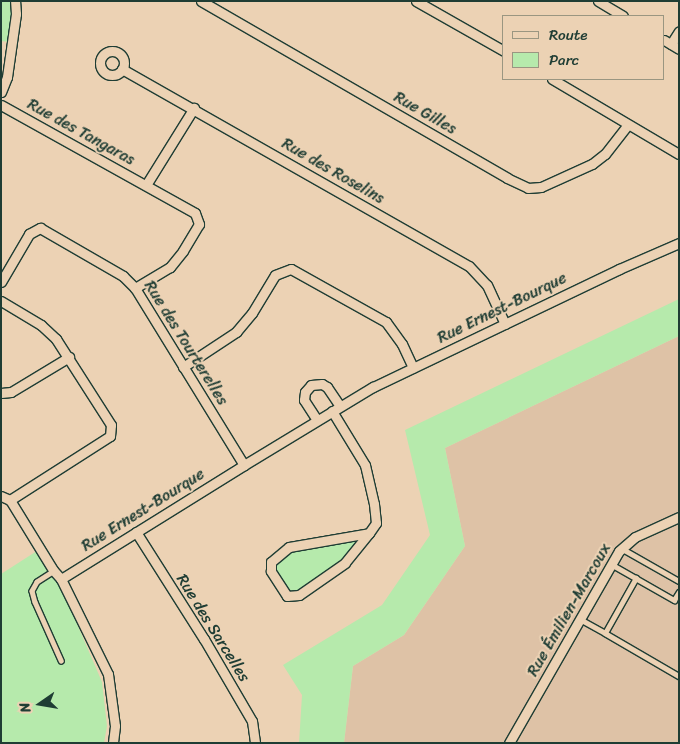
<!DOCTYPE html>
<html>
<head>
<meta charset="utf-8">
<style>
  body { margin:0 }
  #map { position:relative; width:680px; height:744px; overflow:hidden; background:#ecd2b4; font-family:Sriracha,sans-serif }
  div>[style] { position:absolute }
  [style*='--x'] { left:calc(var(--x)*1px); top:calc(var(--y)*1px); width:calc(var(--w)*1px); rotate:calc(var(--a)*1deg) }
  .built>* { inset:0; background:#dec2a6 }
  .green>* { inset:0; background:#b6eaac }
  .roads { filter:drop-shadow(1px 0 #1f3d34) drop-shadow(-1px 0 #1f3d34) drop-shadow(0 1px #1f3d34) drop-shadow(0 -1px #1f3d34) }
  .service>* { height:4.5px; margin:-2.25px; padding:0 2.25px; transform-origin:2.25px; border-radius:2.25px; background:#ecd2b4 }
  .minor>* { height:9px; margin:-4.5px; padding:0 4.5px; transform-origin:4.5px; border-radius:4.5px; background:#ecd2b4 }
  .minor>.ring { margin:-4.5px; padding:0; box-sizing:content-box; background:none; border:9px solid #ecd2b4; border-radius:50% }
  span { translate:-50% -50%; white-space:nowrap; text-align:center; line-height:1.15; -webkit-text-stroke:4px #ecd2b4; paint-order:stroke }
  .street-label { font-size:16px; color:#1f3d34 }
  .frame { position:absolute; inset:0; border:2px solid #1f3d34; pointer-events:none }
  .legend { position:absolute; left:502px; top:15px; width:162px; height:65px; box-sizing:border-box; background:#ecd2b4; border:1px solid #9a9681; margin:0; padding:6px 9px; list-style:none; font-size:15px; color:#1f3d34 }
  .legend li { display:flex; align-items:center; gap:10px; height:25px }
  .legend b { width:25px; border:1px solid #9a9681 }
  .north { position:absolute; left:15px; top:679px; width:50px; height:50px; -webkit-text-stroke:4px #ecd2b4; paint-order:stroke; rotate:257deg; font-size:14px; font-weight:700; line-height:20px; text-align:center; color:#1f3d34 }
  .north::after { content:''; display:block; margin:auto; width:18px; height:22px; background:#1f3d34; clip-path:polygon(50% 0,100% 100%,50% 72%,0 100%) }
</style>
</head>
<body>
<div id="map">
  <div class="built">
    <div style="clip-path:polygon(679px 336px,679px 743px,344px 743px,353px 666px,404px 635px,465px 546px,445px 448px)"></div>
  </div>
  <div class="green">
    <div style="clip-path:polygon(1px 1px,12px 1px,10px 42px,1px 41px)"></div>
    <div style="clip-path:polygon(679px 299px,679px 336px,445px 448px,465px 546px,404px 635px,353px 666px,344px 743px,299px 743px,302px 695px,283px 665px,382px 605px,430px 535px,405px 430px)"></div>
    <div style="clip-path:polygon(369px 533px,345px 563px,299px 595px,287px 596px,271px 562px,289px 547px)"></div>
    <div style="clip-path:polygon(40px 549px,59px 582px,102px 682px,107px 726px,104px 743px,1px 743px,1px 574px)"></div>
  </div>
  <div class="roads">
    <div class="service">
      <div style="--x:621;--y:548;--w:67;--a:29.6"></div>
      <div style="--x:611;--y:564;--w:73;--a:29.7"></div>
      <div style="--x:674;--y:600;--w:9;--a:-58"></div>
      <div style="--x:54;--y:571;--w:20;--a:147"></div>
      <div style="--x:37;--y:582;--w:10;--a:119"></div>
      <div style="--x:32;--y:591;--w:11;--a:75"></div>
      <div style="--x:35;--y:602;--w:64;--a:65.9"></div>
      <div style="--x:580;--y:619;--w:29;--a:29"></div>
      <div style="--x:605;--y:633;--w:63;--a:-60.6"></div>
      <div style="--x:605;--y:633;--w:86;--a:30.2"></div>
    </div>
    <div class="minor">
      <div style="--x:201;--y:1;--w:354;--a:30"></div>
      <div style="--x:507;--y:178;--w:23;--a:25"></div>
      <div style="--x:528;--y:188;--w:13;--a:-4"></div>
      <div style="--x:541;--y:187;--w:56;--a:-24.3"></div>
      <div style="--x:592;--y:164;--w:16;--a:-38"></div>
      <div style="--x:605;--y:154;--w:37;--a:-52"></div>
      <div style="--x:416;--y:1;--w:101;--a:29.6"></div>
      <div style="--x:598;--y:1;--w:29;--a:31"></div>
      <div style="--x:664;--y:40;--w:17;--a:31"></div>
      <div style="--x:671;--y:44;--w:15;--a:-58"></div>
      <div class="ring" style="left:100px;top:51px;width:15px;height:15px"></div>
      <div style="--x:122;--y:69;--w:399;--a:29.6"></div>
      <div style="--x:469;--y:266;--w:26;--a:47"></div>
      <div style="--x:487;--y:285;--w:43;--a:65.2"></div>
      <div style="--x:552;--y:79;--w:147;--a:30.6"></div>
      <div style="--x:1;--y:92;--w:16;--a:-68"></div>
      <div style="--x:7;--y:77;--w:64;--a:-81.9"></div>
      <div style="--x:16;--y:14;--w:13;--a:-94"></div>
      <div style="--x:1;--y:105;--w:222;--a:29.1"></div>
      <div style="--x:195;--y:213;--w:12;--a:70"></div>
      <div style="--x:199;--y:224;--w:31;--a:121"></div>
      <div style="--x:183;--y:251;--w:21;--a:129"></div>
      <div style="--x:170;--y:267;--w:41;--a:149"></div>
      <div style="--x:146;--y:185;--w:91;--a:-58.1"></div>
      <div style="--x:1;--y:282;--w:56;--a:-59.7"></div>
      <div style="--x:29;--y:234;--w:13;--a:-29"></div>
      <div style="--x:40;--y:228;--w:96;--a:30"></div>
      <div style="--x:123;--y:276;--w:17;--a:45"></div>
      <div style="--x:135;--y:288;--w:208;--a:58.4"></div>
      <div style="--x:1;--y:301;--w:47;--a:31"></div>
      <div style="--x:41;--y:325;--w:21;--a:43"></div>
      <div style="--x:56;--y:339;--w:102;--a:57.4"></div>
      <div style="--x:111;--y:425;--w:11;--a:95"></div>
      <div style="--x:110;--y:436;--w:119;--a:147.4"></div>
      <div style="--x:183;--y:367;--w:64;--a:-33.4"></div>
      <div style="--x:236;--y:332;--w:25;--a:-50"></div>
      <div style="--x:252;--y:313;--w:44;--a:-58.8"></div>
      <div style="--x:275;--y:275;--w:17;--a:-21"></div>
      <div style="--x:291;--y:269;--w:109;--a:29.2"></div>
      <div style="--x:386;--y:322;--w:27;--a:54"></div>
      <div style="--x:402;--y:344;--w:26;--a:65"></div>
      <div style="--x:1;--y:393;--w:10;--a:-6"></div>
      <div style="--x:11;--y:392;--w:68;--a:-31.1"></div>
      <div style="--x:332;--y:411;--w:63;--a:58.6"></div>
      <div style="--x:365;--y:465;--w:40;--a:77"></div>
      <div style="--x:374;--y:504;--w:19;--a:84"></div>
      <div style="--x:376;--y:523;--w:12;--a:125"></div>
      <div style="--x:369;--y:533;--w:38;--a:129"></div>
      <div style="--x:345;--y:563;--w:56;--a:145.2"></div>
      <div style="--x:299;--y:595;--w:12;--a:175"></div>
      <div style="--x:287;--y:596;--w:30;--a:-123"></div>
      <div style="--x:271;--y:571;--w:9;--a:-90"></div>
      <div style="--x:271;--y:562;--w:23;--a:-40"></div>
      <div style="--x:289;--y:547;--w:81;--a:-9.9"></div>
      <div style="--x:317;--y:420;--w:24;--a:-123"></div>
      <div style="--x:304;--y:400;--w:8;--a:-83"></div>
      <div style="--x:305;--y:392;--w:9;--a:-49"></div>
      <div style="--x:311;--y:385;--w:11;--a:-5"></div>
      <div style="--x:322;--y:384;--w:6;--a:31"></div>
      <div style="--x:327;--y:387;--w:23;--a:56"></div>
      <div style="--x:1;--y:496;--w:10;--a:24"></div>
      <div style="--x:10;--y:500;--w:82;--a:58.4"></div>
      <div style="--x:53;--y:570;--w:12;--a:48"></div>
      <div style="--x:61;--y:579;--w:106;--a:63.7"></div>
      <div style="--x:108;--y:674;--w:52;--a:82.3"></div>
      <div style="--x:115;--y:726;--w:17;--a:97"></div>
      <div style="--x:136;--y:532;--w:127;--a:57.6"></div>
      <div style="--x:204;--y:639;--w:95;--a:59.7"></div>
      <div style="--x:252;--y:721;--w:22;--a:82"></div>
      <div style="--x:61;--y:579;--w:216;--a:-31.9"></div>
      <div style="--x:244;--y:465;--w:151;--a:-31.2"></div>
      <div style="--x:373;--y:387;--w:273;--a:-25.6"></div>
      <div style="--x:619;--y:269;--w:65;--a:-23.4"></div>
      <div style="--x:509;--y:743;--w:221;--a:-60.2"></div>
      <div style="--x:619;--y:551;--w:21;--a:-41"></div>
      <div style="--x:635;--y:537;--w:48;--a:-24.4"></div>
    </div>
  </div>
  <div class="street-label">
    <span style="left:425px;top:113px;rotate:30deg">Rue Gilles</span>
    <span style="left:81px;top:132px;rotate:29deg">Rue des Tangaras</span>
    <span style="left:333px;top:171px;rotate:30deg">Rue des Roselins</span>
    <span style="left:502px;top:308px;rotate:-26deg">Rue Ernest-Bourque</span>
    <span style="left:186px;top:343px;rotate:58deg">Rue des Tourterelles</span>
    <span style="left:143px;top:510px;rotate:-32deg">Rue Ernest-Bourque</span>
    <span style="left:569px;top:610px;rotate:-60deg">Rue Émilien-Marcoux</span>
    <span style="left:213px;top:628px;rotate:58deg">Rue des Sarcelles</span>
  </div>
  <div class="frame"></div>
  <ul class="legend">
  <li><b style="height:6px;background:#ecd2b4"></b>Route</li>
  <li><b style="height:14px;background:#b6eaac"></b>Parc</li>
  </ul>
  <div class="north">N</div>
</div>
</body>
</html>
